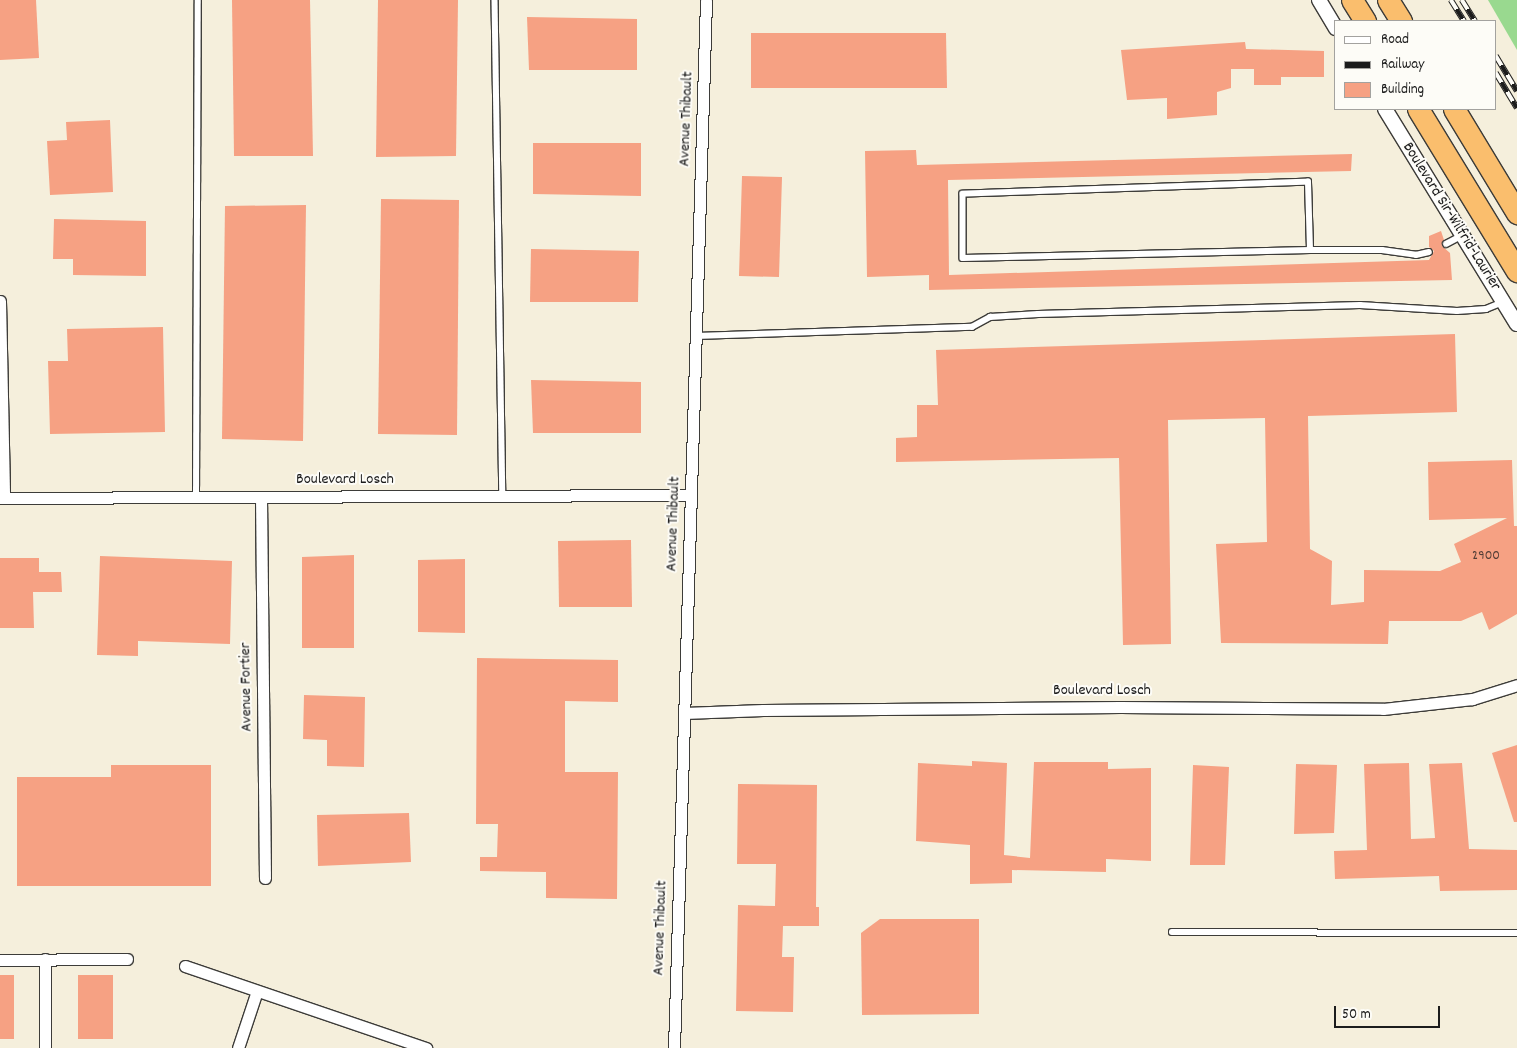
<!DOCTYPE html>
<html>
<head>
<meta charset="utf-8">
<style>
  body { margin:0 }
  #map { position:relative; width:1517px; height:1048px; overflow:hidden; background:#f5efdc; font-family:Dekko,sans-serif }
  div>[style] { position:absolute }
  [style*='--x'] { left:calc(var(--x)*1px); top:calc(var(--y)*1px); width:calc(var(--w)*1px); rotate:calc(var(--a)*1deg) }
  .green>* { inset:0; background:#99d98f }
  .building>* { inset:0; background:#f6a183 }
  .roads { filter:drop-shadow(1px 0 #3d3c39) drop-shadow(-1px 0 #3d3c39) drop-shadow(0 1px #3d3c39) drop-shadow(0 -1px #3d3c39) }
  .service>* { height:5.5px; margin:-2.75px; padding:0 2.75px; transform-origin:2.75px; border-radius:2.75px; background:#fff }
  .minor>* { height:11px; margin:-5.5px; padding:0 5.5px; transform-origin:5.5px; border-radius:5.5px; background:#fff }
  .tertiary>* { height:14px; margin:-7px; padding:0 7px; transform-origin:7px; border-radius:7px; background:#fff }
  .motorway>* { height:21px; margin:-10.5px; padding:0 10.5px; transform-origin:10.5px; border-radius:10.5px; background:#fabe6d }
  .rail>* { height:5.5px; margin-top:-2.75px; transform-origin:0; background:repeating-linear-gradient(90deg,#fdfcf7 0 11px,#1c1c1c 0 22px); box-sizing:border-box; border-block:1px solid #1c1c1c }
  span { translate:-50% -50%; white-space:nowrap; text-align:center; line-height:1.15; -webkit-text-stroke:4px #fdfcf7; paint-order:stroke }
  .number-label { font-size:14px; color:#523d36 }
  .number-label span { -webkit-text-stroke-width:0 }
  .street-label { font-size:16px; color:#1c1c1c }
  .legend { position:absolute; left:1334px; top:20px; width:162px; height:90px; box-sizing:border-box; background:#fdfcf7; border:1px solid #a3a29f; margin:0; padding:6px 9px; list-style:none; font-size:15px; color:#1c1c1c }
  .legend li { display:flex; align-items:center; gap:10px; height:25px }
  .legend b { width:25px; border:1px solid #a3a29f }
  .scale { position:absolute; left:1334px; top:1006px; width:106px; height:22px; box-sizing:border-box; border:2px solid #1c1c1c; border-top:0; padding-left:6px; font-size:15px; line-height:18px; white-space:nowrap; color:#1c1c1c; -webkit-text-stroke:4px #fdfcf7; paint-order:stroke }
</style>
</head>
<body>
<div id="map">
  <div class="green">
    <div style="clip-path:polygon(1488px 0,1517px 0,1517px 50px)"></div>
  </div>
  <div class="building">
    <div style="clip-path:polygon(0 0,36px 0,39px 58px,0 60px)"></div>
    <div style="clip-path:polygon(232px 0,310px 0,313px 156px,234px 156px)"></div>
    <div style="clip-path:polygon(378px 0,458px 0,456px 156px,376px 157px)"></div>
    <div style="clip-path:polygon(527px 17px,637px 19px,637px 70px,529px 70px)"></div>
    <div style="clip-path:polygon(751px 33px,946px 33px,947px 88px,751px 88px)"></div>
    <div style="clip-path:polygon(1245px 42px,1246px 49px,1324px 51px,1324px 77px,1281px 77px,1281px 85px,1254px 85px,1254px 69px,1231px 69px,1231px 88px,1217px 92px,1217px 115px,1167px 119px,1167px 98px,1127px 100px,1121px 50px)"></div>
    <div style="clip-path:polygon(110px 120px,113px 192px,50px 195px,47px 141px,67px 140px,66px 122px)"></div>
    <div style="clip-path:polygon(533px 143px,641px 143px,641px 196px,533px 194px)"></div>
    <div style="clip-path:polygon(916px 150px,917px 165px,1352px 154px,1351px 171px,948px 180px,949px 275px,1429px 260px,1434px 251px,1429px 247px,1429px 236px,1441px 231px,1444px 240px,1442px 246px,1450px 253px,1452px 280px,929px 290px,929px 275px,867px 277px,865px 151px)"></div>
    <div style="clip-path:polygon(742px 176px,782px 177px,779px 277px,739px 276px)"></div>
    <div style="clip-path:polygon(381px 199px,459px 200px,457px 435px,378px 434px)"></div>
    <div style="clip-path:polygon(306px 205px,303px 441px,222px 439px,225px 206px)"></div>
    <div style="clip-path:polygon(54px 219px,146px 221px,146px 276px,73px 275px,73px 259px,53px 259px)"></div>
    <div style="clip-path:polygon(531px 249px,639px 251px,638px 302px,530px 302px)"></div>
    <div style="clip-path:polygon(163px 327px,165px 432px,50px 434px,48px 361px,68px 361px,67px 329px)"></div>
    <div style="clip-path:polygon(1455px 334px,1457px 412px,1308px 416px,1310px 549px,1332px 561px,1331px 605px,1364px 602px,1364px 570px,1440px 571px,1461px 562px,1454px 544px,1507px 518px,1429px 520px,1428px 462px,1512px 460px,1514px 526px,1517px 526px,1517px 614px,1489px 630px,1482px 612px,1461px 621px,1389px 621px,1388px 644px,1221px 643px,1216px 544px,1267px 542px,1265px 418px,1168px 420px,1171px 644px,1123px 645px,1119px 458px,896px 462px,896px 438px,917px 437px,917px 405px,938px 405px,936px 350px)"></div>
    <div style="clip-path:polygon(531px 380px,641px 382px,641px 433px,533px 433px)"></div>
    <div style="clip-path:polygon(631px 540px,632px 607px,559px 607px,558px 541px)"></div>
    <div style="clip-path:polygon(354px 555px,354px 648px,302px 648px,302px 557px)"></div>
    <div style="clip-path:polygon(100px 556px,232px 561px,230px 644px,138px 641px,138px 656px,97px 655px)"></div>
    <div style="clip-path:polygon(0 558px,39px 558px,39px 572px,61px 572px,62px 592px,33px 592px,34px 628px,0 628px)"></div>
    <div style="clip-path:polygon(465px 559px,465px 633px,418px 632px,418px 560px)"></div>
    <div style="clip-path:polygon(477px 658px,618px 660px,618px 702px,565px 701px,565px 772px,618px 772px,617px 899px,546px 898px,546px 872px,480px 871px,480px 857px,497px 857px,498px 824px,476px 824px)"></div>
    <div style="clip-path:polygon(304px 695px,365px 697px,364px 767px,327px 766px,327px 740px,303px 739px)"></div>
    <div style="clip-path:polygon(1517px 745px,1517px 822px,1514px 822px,1492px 753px)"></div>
    <div style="clip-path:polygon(972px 761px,1007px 763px,1004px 855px,1030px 858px,1034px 762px,1108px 762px,1108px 769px,1151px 768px,1151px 861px,1106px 859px,1106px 872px,1012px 870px,1012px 883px,970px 884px,970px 845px,916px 841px,918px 763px,972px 766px)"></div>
    <div style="clip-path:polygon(1409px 763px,1411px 839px,1435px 838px,1429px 764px,1462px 763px,1469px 849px,1517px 850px,1517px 890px,1440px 891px,1439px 876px,1335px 879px,1334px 851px,1367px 850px,1364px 764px)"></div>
    <div style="clip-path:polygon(1296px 764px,1337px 765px,1334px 833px,1294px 834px)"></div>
    <div style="clip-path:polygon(111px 765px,211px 765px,211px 886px,17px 886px,17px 777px,111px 777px)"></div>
    <div style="clip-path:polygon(1193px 765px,1229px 767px,1225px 865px,1190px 865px)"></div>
    <div style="clip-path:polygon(738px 784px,817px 785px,816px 907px,819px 907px,819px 926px,783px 926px,782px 957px,794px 957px,793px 1012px,736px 1011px,738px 905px,775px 906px,776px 864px,737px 864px)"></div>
    <div style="clip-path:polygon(409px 813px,411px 862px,318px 866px,317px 815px)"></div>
    <div style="clip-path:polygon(880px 919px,979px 919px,979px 1014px,862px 1015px,861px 933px)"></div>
    <div style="clip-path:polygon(0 975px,14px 975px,14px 1039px,0 1039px)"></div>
    <div style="clip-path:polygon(78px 975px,113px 975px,113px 1039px,78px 1039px)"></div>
  </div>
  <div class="roads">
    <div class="service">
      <div style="--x:495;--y:0;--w:496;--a:89.1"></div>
      <div style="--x:1446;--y:244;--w:19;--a:-28"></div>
      <div style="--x:1310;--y:250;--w:68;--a:-91.7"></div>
      <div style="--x:1308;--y:182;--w:345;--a:178"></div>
      <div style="--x:963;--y:194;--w:64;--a:90"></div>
      <div style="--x:963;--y:258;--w:347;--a:-1.3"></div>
      <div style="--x:1310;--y:250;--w:72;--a:0"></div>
      <div style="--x:1382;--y:250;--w:34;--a:8"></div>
      <div style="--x:1416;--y:255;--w:13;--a:-13"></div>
      <div style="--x:696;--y:336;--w:276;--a:-1.9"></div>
      <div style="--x:972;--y:327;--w:21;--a:-29"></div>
      <div style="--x:990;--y:317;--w:48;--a:-3.6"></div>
      <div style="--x:1038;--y:314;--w:322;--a:-1.6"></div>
      <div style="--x:1360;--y:305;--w:97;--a:3.5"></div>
      <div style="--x:1457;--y:311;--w:29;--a:-4"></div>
      <div style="--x:1486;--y:309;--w:18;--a:-22"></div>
      <div style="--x:196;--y:497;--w:497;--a:-89.8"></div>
      <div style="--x:1172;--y:932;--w:345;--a:0.2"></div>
    </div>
    <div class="minor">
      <div style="--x:0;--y:301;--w:197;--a:88.8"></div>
      <div style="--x:261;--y:497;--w:381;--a:89.4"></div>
      <div style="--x:0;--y:498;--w:691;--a:-0.25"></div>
      <div style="--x:684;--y:713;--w:79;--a:-2.2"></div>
      <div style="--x:763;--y:710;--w:357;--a:-0.5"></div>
      <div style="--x:1120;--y:707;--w:263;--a:0.4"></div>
      <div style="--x:1383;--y:709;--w:90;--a:-6.4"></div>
      <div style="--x:1472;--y:699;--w:47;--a:-17.3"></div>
      <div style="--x:0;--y:960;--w:127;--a:-0.5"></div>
      <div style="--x:185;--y:966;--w:255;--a:18.8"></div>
      <div style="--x:45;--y:1048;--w:89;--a:-90"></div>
      <div style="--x:238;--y:1048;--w:60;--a:-71.6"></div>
      <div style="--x:674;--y:1048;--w:1048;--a:-88.25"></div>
    </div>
    <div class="tertiary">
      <div style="--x:1319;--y:0;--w:33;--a:59"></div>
      <div style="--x:1385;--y:109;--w:252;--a:58.5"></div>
    </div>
    <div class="motorway">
      <div style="--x:1352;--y:0;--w:25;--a:58"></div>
      <div style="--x:1388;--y:0;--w:25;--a:58"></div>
      <div style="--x:1418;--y:109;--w:190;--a:58.6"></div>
      <div style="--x:1454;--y:109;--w:122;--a:58.8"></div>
    </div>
  </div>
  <div class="rail">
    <div style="--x:1451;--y:0;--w:25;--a:58"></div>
    <div style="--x:1462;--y:0;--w:25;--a:58"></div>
    <div style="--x:1496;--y:56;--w:41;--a:59"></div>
    <div style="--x:1496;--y:73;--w:41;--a:59"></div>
  </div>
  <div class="number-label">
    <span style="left:1486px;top:556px">2900</span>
  </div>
  <div class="street-label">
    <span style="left:687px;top:119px;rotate:-88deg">Avenue Thibault</span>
    <span style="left:1451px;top:217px;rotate:58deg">Boulevard Sir-Wilfrid-Laurier</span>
    <span style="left:345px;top:480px">Boulevard Losch</span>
    <span style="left:674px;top:524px;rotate:-88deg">Avenue Thibault</span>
    <span style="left:247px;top:687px;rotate:-91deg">Avenue Fortier</span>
    <span style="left:1102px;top:691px">Boulevard Losch</span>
    <span style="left:661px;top:928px;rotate:-88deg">Avenue Thibault</span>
  </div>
  <ul class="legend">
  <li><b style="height:6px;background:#fff"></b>Road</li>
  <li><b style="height:6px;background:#1c1c1c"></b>Railway</li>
  <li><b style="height:14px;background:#f6a183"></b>Building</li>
  </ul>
  <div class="scale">50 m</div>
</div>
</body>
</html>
